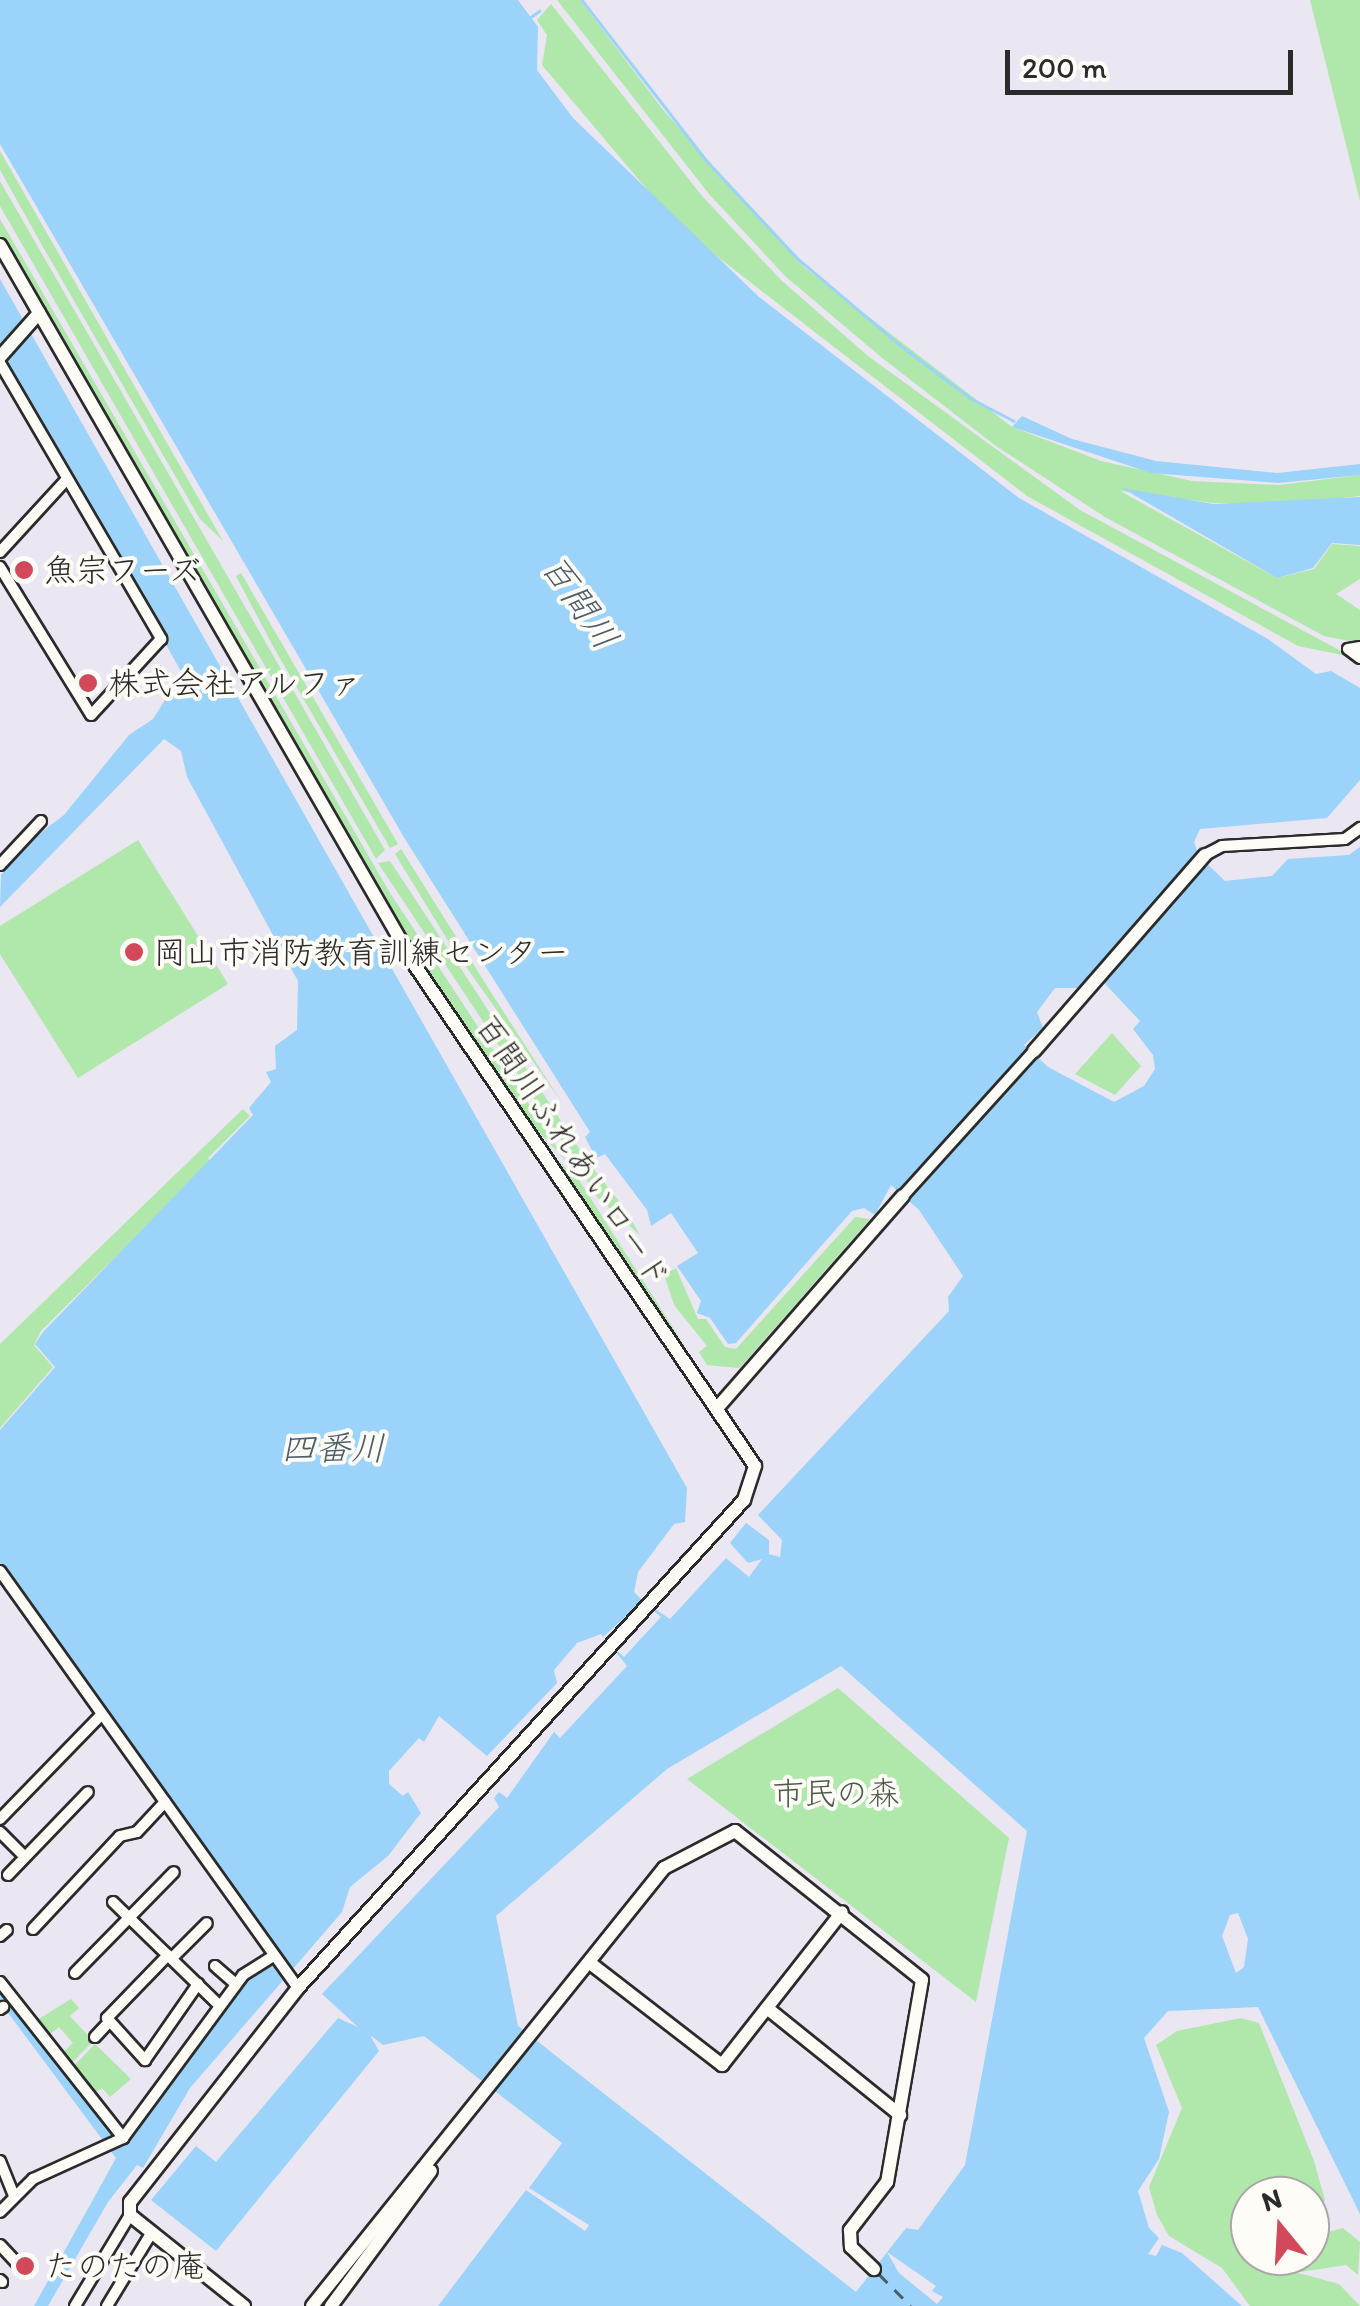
<!DOCTYPE html>
<html>
<head>
<meta charset="utf-8">
<style>
  body { margin:0 }
  #map { position:relative; width:1360px; height:2306px; overflow:hidden; background:#eae6f2; font-family:Itim,"Klee One",sans-serif }
  div>[style] { position:absolute }
  [style*='--x'] { left:calc(var(--x)*1px); top:calc(var(--y)*1px); width:calc(var(--w)*1px); rotate:calc(var(--a)*1deg) }
  .green>* { inset:0; background:#b0e7aa }
  .water>* { inset:0; background:#9bd3fa }
  .pier>* { inset:0; background:#eae6f2 }
  .stream>* { height:2.5px; margin:-1.25px; padding:0 1.25px; transform-origin:1.25px; border-radius:1.25px; background:#9bd3fa }
  .ferry>* { height:2.5px; margin-top:-1.25px; transform-origin:0; background:repeating-linear-gradient(90deg,#4d5d69 0 12px,transparent 0 22px) }
  .roads { filter:drop-shadow(2px 0 #2b2b2b) drop-shadow(-2px 0 #2b2b2b) drop-shadow(0 2px #2b2b2b) drop-shadow(0 -2px #2b2b2b) }
  .minor>* { height:10px; margin:-5px; padding:0 5px; transform-origin:5px; border-radius:5px; background:#fdfcf7 }
  .tertiary>* { height:12px; margin:-6px; padding:0 6px; transform-origin:6px; border-radius:6px; background:#fdfcf7 }
  .dots>* { width:28px; height:28px; translate:-50% -50%; box-sizing:border-box; border:5px solid #fdfcf7; border-radius:50% }
  span { translate:-50% -50%; white-space:nowrap; text-align:center; line-height:1.15; -webkit-text-stroke:8px #fdfcf7; paint-order:stroke }
  .poi-label { font-size:32px; color:#2b2b2b }
  .left { translate:0 -50%; text-align:left }
  .street-label { font-size:32px; color:#2b2b2b }
  .park-label { font-size:32px; color:#4c5a4b }
  .water-label { font-size:35px; color:#4d5d69; font-style:italic }
  .north { position:absolute; left:1230px; top:2176px; width:100px; height:100px; box-sizing:border-box; background:#fdfcf7; border:2px solid #a9a8a5; border-radius:50%; rotate:342deg; font-size:28px; font-weight:700; line-height:40px; text-align:center; color:#2b2b2b }
  .north::after { content:''; display:block; margin:auto; width:35px; height:45px; background:#d1495b; clip-path:polygon(50% 0,100% 100%,50% 72%,0 100%) }
  .scale { position:absolute; left:1005px; top:50px; width:288px; height:45px; box-sizing:border-box; border:5px solid #2b2b2b; border-top:0; padding-left:12px; font-size:30px; line-height:35px; white-space:nowrap; color:#2b2b2b; -webkit-text-stroke:8px #fdfcf7; paint-order:stroke }
</style>
</head>
<body>
<div id="map">
  <div class="green">
    <div style="clip-path:polygon(557px 0,580px 0,664px 111px,805px 268px,1012px 427px,1101px 461px,1192px 481px,1279px 485px,1360px 475px,1360px 496px,1295px 503px,1213px 503px,1120px 491px,1277px 578px,1314px 569px,1332px 544px,1360px 546px,1360px 579px,1336px 594px,1360px 610px,1360px 643px,1324px 636px,1105px 517px,996px 446px,881px 357px,785px 276px,709px 194px)"></div>
    <div style="clip-path:polygon(1310px 0,1360px 0,1360px 201px)"></div>
    <div style="clip-path:polygon(551px 4px,702px 196px,781px 280px,868px 356px,1080px 510px,1352px 657px,1298px 646px,1027px 496px,701px 244px,656px 200px,542px 65px,547px 35px,537px 20px)"></div>
    <div style="clip-path:polygon(0 151px,223px 541px,200px 519px,43px 247px,0 170px)"></div>
    <div style="clip-path:polygon(0 181px,385px 850px,376px 859px,0 206px)"></div>
    <div style="clip-path:polygon(0 219px,390px 893px,567px 1162px,525px 1117px,395px 927px,0 238px)"></div>
    <div style="clip-path:polygon(241px 573px,398px 844px,390px 848px,274px 648px,236px 576px)"></div>
    <div style="clip-path:polygon(138px 840px,228px 984px,78px 1078px,0 954px,0 926px)"></div>
    <div style="clip-path:polygon(401px 849px,492px 994px,561px 1101px,450px 944px,395px 854px)"></div>
    <div style="clip-path:polygon(390px 861px,588px 1162px,580px 1168px,378px 863px)"></div>
    <div style="clip-path:polygon(1112px 1033px,1141px 1066px,1115px 1095px,1075px 1074px)"></div>
    <div style="clip-path:polygon(243px 1109px,250px 1116px,208px 1158px,211px 1162px,41px 1331px,34px 1345px,53px 1367px,0 1428px,0 1344px)"></div>
    <div style="clip-path:polygon(548px 1152px,579px 1180px,689px 1353px,632px 1273px)"></div>
    <div style="clip-path:polygon(592px 1167px,625px 1209px,640px 1235px,597px 1197px,583px 1174px)"></div>
    <div style="clip-path:polygon(855px 1217px,870px 1219px,745px 1362px,739px 1368px,707px 1365px,699px 1352px,707px 1346px,674px 1305px,664px 1274px,676px 1268px,698px 1319px,706px 1319px,725px 1347px,736px 1349px)"></div>
    <div style="clip-path:polygon(838px 1688px,1009px 1838px,976px 2002px,687px 1779px)"></div>
    <div style="clip-path:polygon(71px 1999px,79px 2008px,70px 2016px,93px 2041px,68px 2067px,59px 2056px,73px 2043px,59px 2027px,46px 2037px,34px 2022px)"></div>
    <div style="clip-path:polygon(evenodd,1241px 2018px,1259px 2023px,1314px 2161px,1325px 2200px,1317px 2213px,1328px 2232px,1343px 2228px,1360px 2242px,1358px 2275px,1346px 2265px,1300px 2272px,1269px 2265px,1339px 2284px,1360px 2306px,1250px 2306px,1222px 2268px,1169px 2236px,1157px 2215px,1149px 2187px,1182px 2108px,1156px 2045px,1177px 2031px,1241px 2018px,1250px 2196px,1310px 2196px,1310px 2256px,1250px 2256px,1250px 2196px)"></div>
    <div style="clip-path:polygon(95px 2044px,131px 2079px,110px 2097px,102px 2088px,91px 2096px,71px 2069px)"></div>
  </div>
  <div class="water">
    <div style="clip-path:polygon(evenodd,0 0,518px 0,538px 27px,537px 70px,573px 118px,759px 297px,1019px 498px,1268px 639px,1316px 674px,1331px 671px,1360px 688px,1360px 780px,1327px 818px,1200px 829px,1194px 842px,1199px 856px,1225px 881px,1272px 876px,1288px 859px,1349px 855px,1360px 847px,1360px 2214px,1258px 2007px,1168px 2011px,1144px 2038px,1169px 2112px,1159px 2159px,1138px 2191px,1149px 2228px,1159px 2238px,1148px 2254px,1156px 2256px,1162px 2245px,1182px 2253px,1242px 2306px,438px 2306px,526px 2190px,585px 2231px,589px 2225px,529px 2188px,562px 2143px,424px 2036px,383px 2045px,370px 2035px,379px 2051px,216px 2251px,151px 2200px,196px 2146px,216px 2162px,338px 2018px,358px 2027px,322px 1994px,499px 1807px,494px 1798px,499px 1792px,507px 1798px,554px 1732px,560px 1738px,627px 1666px,601px 1634px,577px 1643px,554px 1670px,557px 1683px,487px 1756px,439px 1716px,424px 1742px,419px 1738px,389px 1771px,389px 1784px,403px 1796px,408px 1792px,421px 1813px,388px 1856px,350px 1887px,342px 1912px,190px 2088px,143px 2168px,137px 2165px,108px 2202px,48px 2306px,34px 2306px,116px 2158px,0 2002px,0 1987px,124px 2142px,246px 1975px,279px 1957px,0 1563px,0 1430px,55px 1367px,35px 1344px,43px 1332px,253px 1115px,249px 1108px,271px 1082px,266px 1072px,276px 1069px,275px 1046px,297px 1030px,298px 981px,187px 777px,181px 751px,164px 739px,0 907px,1px 875px,27px 843px,64px 815px,129px 735px,153px 719px,182px 673px,0 351px,0 279px,687px 1488px,685px 1522px,674px 1524px,638px 1572px,634px 1592px,643px 1601px,670px 1619px,726px 1558px,749px 1577px,762px 1559px,748px 1563px,730px 1543px,746px 1523px,769px 1540px,769px 1554px,780px 1557px,782px 1540px,758px 1515px,949px 1311px,948px 1297px,963px 1276px,919px 1210px,891px 1185px,875px 1215px,864px 1208px,852px 1211px,736px 1343px,728px 1344px,710px 1318px,697px 1313px,701px 1301px,677px 1266px,698px 1253px,671px 1213px,651px 1226px,647px 1210px,605px 1154px,596px 1158px,585px 1137px,590px 1132px,405px 839px,0 144px,0 0,1094px 972px,1140px 1021px,1133px 1029px,1153px 1055px,1155px 1069px,1144px 1086px,1114px 1102px,1048px 1067px,1024px 1045px,1043px 1028px,1037px 1012px,1055px 988px,1080px 988px,1094px 972px,0 0,841px 1666px,1027px 1831px,965px 2165px,918px 2230px,906px 2228px,856px 2292px,518px 2026px,496px 1916px,667px 1769px,841px 1666px,0 0,1238px 1913px,1248px 1939px,1244px 1967px,1236px 1973px,1222px 1936px,1230px 1915px,1238px 1913px)"></div>
    <div style="clip-path:polygon(1022px 416px,1072px 439px,1156px 461px,1277px 473px,1360px 464px,1360px 475px,1278px 483px,1151px 473px,1012px 427px)"></div>
    <div style="clip-path:polygon(1122px 488px,1213px 504px,1360px 497px,1360px 545px,1332px 543px,1313px 568px,1277px 578px)"></div>
  </div>
  <div class="pier">
    <div style="clip-path:polygon(643px 1601px,661px 1617px,624px 1657px,603px 1637px)"></div>
    <div style="clip-path:polygon(887px 2252px,936px 2286px,932px 2291px,943px 2297px,937px 2304px,899px 2273px)"></div>
  </div>
  <div class="stream">
    <div style="--x:582;--y:0;--w:204;--a:52.2"></div>
    <div style="--x:707;--y:161;--w:132;--a:47.1"></div>
    <div style="--x:797;--y:258;--w:135;--a:40.2"></div>
    <div style="--x:900;--y:345;--w:90;--a:36.9"></div>
    <div style="--x:972;--y:399;--w:47;--a:27.6"></div>
    <div style="--x:528;--y:19;--w:14;--a:-36"></div>
  </div>
  <div class="ferry">
    <div style="--x:879;--y:2274;--w:45;--a:45"></div>
  </div>
  <div class="roads">
    <div class="minor">
      <div style="--x:0;--y:363;--w:320;--a:59.7"></div>
      <div style="--x:161;--y:639;--w:103;--a:132.6"></div>
      <div style="--x:91;--y:715;--w:174;--a:-121.6"></div>
      <div style="--x:0;--y:552;--w:99;--a:-47.5"></div>
      <div style="--x:1360;--y:647;--w:12;--a:171"></div>
      <div style="--x:1348;--y:649;--w:15;--a:37"></div>
      <div style="--x:1205;--y:855;--w:19;--a:-28"></div>
      <div style="--x:1222;--y:846;--w:123;--a:-3.3"></div>
      <div style="--x:1345;--y:839;--w:19;--a:-36"></div>
      <div style="--x:0;--y:865;--w:60;--a:-47"></div>
      <div style="--x:903;--y:1196;--w:195;--a:-47.9"></div>
      <div style="--x:0;--y:1571;--w:513;--a:54.45"></div>
      <div style="--x:0;--y:1819;--w:146;--a:-45.8"></div>
      <div style="--x:0;--y:1832;--w:35;--a:45"></div>
      <div style="--x:8;--y:1875;--w:115;--a:-46.1"></div>
      <div style="--x:113;--y:1902;--w:149;--a:44.2"></div>
      <div style="--x:33;--y:1929;--w:127;--a:-46.9"></div>
      <div style="--x:120;--y:1836;--w:17;--a:-13"></div>
      <div style="--x:137;--y:1832;--w:41;--a:-47"></div>
      <div style="--x:0;--y:1936;--w:9;--a:-41"></div>
      <div style="--x:168;--y:1955;--w:88;--a:134.1"></div>
      <div style="--x:107;--y:2018;--w:57;--a:47.9"></div>
      <div style="--x:145;--y:2060;--w:93;--a:-55.1"></div>
      <div style="--x:172;--y:1958;--w:49;--a:-45"></div>
      <div style="--x:215;--y:1966;--w:28;--a:41"></div>
      <div style="--x:75;--y:1973;--w:141;--a:-45.6"></div>
      <div style="--x:0;--y:1982;--w:199;--a:51.7"></div>
      <div style="--x:0;--y:2009;--w:4;--a:-34"></div>
      <div style="--x:95;--y:2037;--w:19;--a:-47"></div>
      <div style="--x:0;--y:2161;--w:37;--a:68"></div>
      <div style="--x:0;--y:2212;--w:47;--a:-45"></div>
      <div style="--x:33;--y:2179;--w:99;--a:-24.5"></div>
      <div style="--x:123;--y:2138;--w:202;--a:-53.6"></div>
      <div style="--x:243;--y:1975;--w:36;--a:-32"></div>
      <div style="--x:0;--y:2245;--w:25;--a:47"></div>
      <div style="--x:0;--y:2280;--w:3;--a:45"></div>
      <div style="--x:75;--y:2306;--w:106;--a:-58.9"></div>
      <div style="--x:107;--y:2306;--w:87;--a:-58.7"></div>
    </div>
    <div class="tertiary">
      <div style="--x:0;--y:245;--w:833;--a:60.05"></div>
      <div style="--x:416;--y:967;--w:603;--a:55.81"></div>
      <div style="--x:755;--y:1466;--w:36;--a:108"></div>
      <div style="--x:744;--y:1500;--w:661;--a:132.43"></div>
      <div style="--x:298;--y:1988;--w:272;--a:128.1"></div>
      <div style="--x:130;--y:2202;--w:13;--a:90"></div>
      <div style="--x:130;--y:2215;--w:146;--a:38.6"></div>
      <div style="--x:0;--y:357;--w:59;--a:-48.4"></div>
      <div style="--x:1034;--y:1051;--w:260;--a:-48.9"></div>
      <div style="--x:719;--y:1406;--w:279;--a:-48.8"></div>
      <div style="--x:590;--y:1963;--w:167;--a:37.7"></div>
      <div style="--x:722;--y:2065;--w:194;--a:-51.9"></div>
      <div style="--x:767;--y:2008;--w:171;--a:38.8"></div>
      <div style="--x:312;--y:2306;--w:562;--a:-51.21"></div>
      <div style="--x:664;--y:1868;--w:80;--a:-27.5"></div>
      <div style="--x:735;--y:1831;--w:239;--a:38.5"></div>
      <div style="--x:922;--y:1980;--w:205;--a:99.8"></div>
      <div style="--x:887;--y:2182;--w:61;--a:127.6"></div>
      <div style="--x:850;--y:2230;--w:17;--a:87"></div>
      <div style="--x:851;--y:2247;--w:32;--a:44"></div>
      <div style="--x:331;--y:2306;--w:168;--a:-53.5"></div>
    </div>
  </div>
  <div class="dots">
    <div style="left:24px;top:570px;background:#d1495b"></div>
    <div style="left:88px;top:683px;background:#d1495b"></div>
    <div style="left:134px;top:952px;background:#d1495b"></div>
    <div style="left:25px;top:2266px;background:#d1495b"></div>
  </div>
  <div class="poi-label">
    <span class="left" style="left:44px;top:570px">魚宗フーズ</span>
    <span class="left" style="left:108px;top:683px">株式会社アルファ</span>
    <span class="left" style="left:154px;top:952px">岡山市消防教育訓練センター</span>
    <span class="left" style="left:45px;top:2266px">たのたの庵</span>
  </div>
  <div class="street-label">
    <span style="left:573px;top:1151px;rotate:56deg">百間川ふれあいロード</span>
  </div>
  <div class="park-label">
    <span style="left:836px;top:1793px">市民の森</span>
  </div>
  <div class="water-label">
    <span style="left:580px;top:602px;rotate:55deg">百間川</span>
    <span style="left:333px;top:1448px">四番川</span>
  </div>
  <div class="north">N</div>
  <div class="scale">200 m</div>
</div>
</body>
</html>
